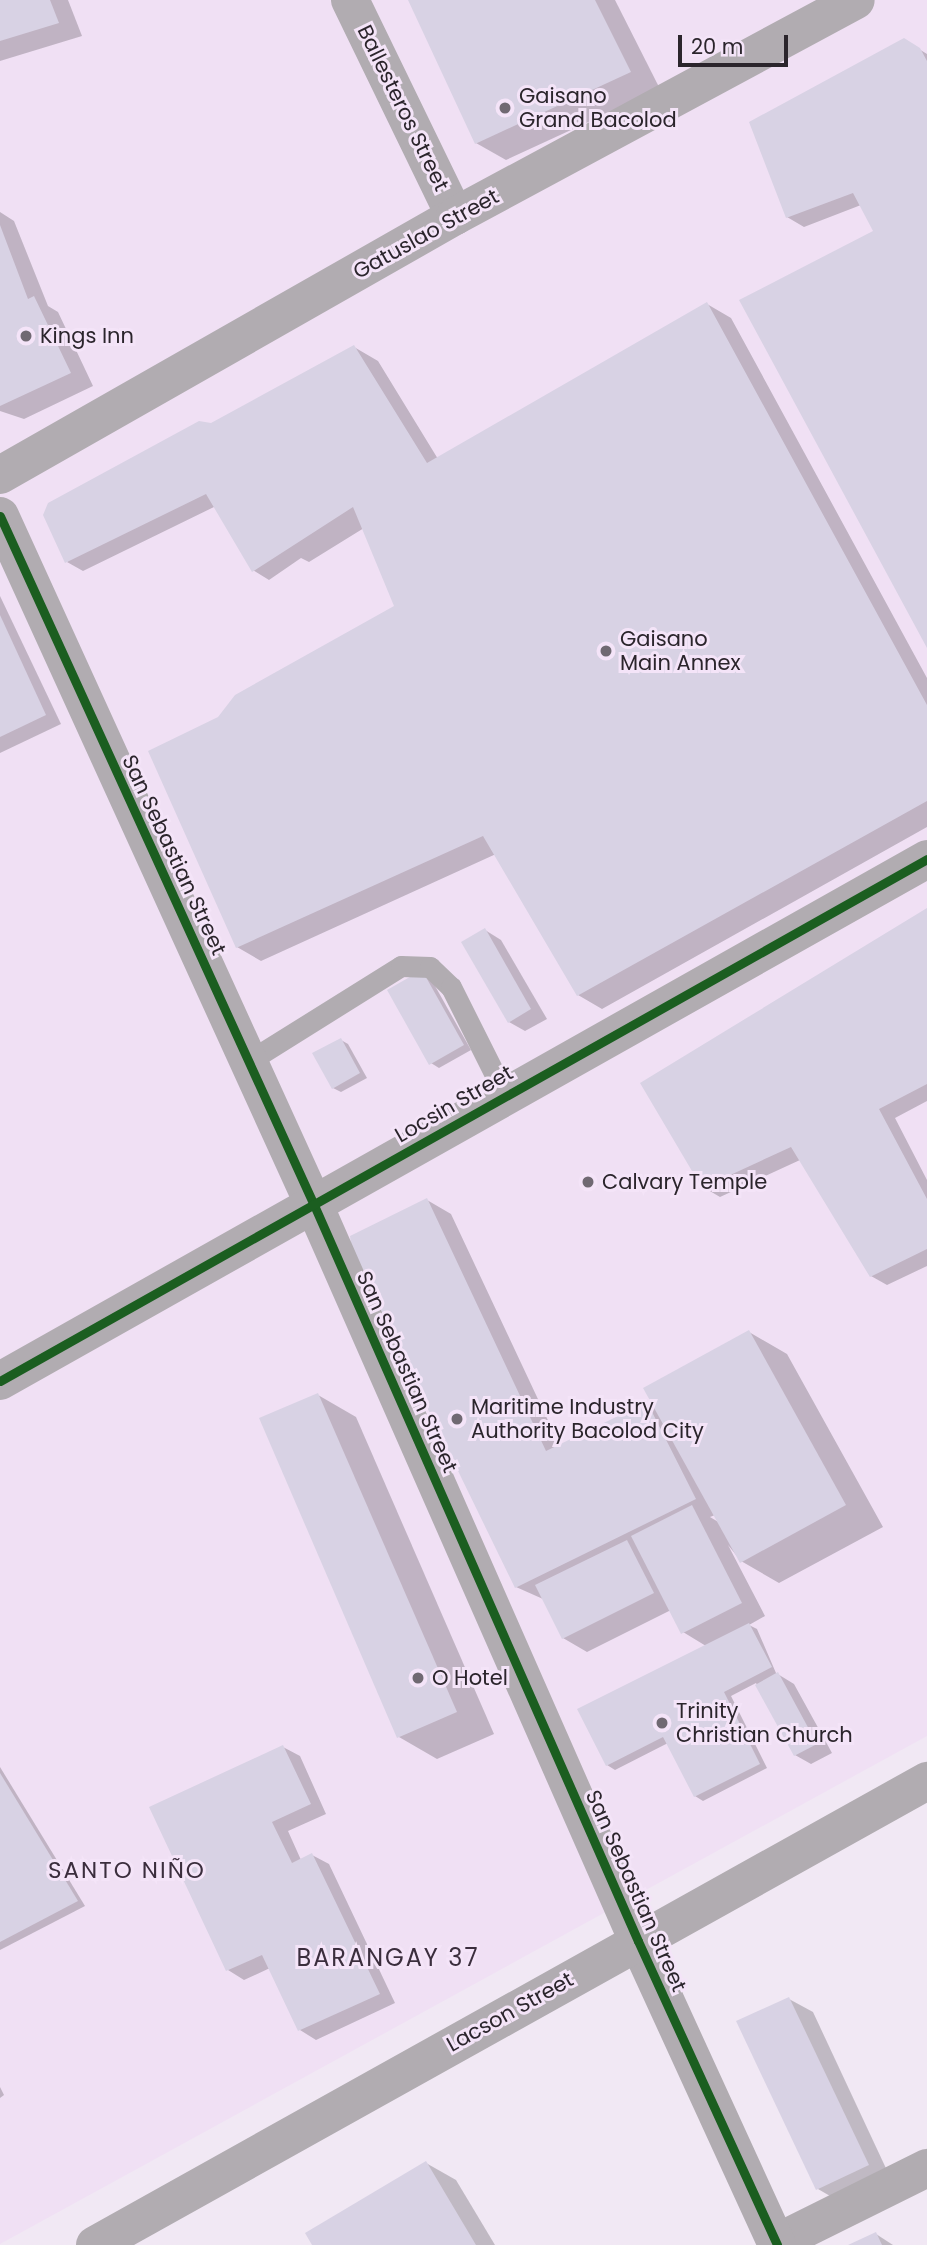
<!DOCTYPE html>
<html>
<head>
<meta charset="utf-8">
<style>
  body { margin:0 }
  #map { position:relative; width:927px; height:2245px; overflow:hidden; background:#f1e8f4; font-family:Poppins,sans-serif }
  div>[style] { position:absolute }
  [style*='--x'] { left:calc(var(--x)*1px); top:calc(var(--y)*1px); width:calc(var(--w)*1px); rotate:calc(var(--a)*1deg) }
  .built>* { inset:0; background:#f0e0f4 }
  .shadow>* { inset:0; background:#0003 }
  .building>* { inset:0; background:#d8d2e4 }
  .service>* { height:21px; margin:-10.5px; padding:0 10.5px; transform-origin:10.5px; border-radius:10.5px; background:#b1acb1 }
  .minor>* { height:38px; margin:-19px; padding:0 19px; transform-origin:19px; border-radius:19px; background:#b1acb1 }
  .tertiary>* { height:38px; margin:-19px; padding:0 19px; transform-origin:19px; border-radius:19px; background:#b1acb1 }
  .secondary>* { height:38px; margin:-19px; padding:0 19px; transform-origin:19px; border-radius:19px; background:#b1acb1 }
  .cycleway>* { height:9px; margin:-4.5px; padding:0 4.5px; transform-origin:4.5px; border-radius:4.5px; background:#1b5e20 }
  .dots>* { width:19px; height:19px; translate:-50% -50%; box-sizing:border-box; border:4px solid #f4e4f8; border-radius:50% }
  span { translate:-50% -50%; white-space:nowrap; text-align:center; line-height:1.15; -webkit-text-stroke:6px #f4e4f8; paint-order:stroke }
  .poi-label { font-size:21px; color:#2b252c }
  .left { translate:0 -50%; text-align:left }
  .street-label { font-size:21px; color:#2b252c }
  .neighbourhood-label { font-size:23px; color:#3b2e3d; letter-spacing:2px }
  .quarter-label { font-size:24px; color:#3b2e3d; letter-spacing:2px }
  .scale { position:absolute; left:678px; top:35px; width:110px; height:32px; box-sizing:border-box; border:4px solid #2b252c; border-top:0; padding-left:9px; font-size:21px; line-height:24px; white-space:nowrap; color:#2b252c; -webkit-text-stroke:5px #f4e4f8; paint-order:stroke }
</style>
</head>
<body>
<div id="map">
  <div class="built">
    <div style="clip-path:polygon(0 0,927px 0,927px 1736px,0 2244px)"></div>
  </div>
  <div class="shadow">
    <div style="clip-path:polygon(0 0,68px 0,82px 36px,0 61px)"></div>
    <div style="clip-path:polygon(410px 0,615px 0,660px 89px,506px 160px,476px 143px)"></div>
    <div style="clip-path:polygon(904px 40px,927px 54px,927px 644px,741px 301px,875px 232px,861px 205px,804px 227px,787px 217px)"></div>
    <div style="clip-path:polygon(0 212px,14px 221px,48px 306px,58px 312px,93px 386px,24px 419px,0 411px)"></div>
    <div style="clip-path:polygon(707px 304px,731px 318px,927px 678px,927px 827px,602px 1009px,578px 995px,496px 854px,261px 961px,237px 947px,219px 718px,396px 606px,364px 528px,309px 562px,301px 558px,269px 580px,253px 570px,216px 506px,83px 571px,67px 562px,212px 425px,354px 347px,378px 361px,438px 459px)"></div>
    <div style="clip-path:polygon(0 596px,61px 724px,0 753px)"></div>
    <div style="clip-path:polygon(927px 910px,927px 1101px,895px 1118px,927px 1180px,927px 1266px,887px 1285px,871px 1276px,800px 1160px,720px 1197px,703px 1187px)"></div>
    <div style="clip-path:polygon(485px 930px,501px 940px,547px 1019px,525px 1031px,509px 1022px)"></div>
    <div style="clip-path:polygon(430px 977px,471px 1050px,439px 1068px,431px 1063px,390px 990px)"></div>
    <div style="clip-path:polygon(341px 1040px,348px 1044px,367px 1078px,341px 1092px,333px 1088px)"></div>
    <div style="clip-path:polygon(evenodd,427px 1200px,451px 1214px,560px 1446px,647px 1404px,657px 1409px,749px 1332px,787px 1354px,883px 1527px,779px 1583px,741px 1561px,728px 1545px,765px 1616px,749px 1625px,757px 1629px,776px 1673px,794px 1684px,832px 1753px,811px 1764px,795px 1755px,756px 1683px,731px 1696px,767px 1768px,703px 1801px,695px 1796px,668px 1743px,615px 1770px,607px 1765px,706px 1646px,683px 1632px,671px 1610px,587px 1652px,563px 1638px,543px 1599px,516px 1587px,427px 1200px,715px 1515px,720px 1523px,710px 1517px,715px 1515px)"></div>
    <div style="clip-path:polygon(318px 1395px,356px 1417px,494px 1734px,437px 1759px,399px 1737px)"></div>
    <div style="clip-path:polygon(283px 1747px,300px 1756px,326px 1814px,288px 1831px,301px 1860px,312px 1855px,329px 1864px,395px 2003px,316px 2040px,300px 2030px,270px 1968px,244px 1980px,228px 1970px)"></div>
    <div style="clip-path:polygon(0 1767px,85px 1906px,0 1950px)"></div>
    <div style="clip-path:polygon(789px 1999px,813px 2012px,891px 2179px,842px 2203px,818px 2189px)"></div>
    <div style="clip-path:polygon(0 2087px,4px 2095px,0 2098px)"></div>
    <div style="clip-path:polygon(426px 2163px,456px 2180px,495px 2245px,314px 2245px)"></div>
    <div style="clip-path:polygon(876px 2234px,893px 2245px,852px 2245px)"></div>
  </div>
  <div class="building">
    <div style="clip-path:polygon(0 0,50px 0,59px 23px,0 41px)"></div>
    <div style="clip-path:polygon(408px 0,595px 0,631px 72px,475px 144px)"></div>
    <div style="clip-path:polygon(904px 38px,920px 48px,927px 61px,927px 648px,739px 300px,873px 231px,853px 193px,786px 218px,749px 122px)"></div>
    <div style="clip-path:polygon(0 225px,28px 299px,34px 296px,71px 373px,0 406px)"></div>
    <div style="clip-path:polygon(707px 302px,927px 705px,927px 801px,577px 996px,483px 836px,236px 948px,148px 751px,218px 717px,235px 695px,394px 606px,353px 507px,252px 572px,206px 494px,65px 563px,43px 515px,48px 503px,199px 421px,211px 423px,354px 345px,427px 463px)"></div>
    <div style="clip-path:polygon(0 615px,46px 715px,0 737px)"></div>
    <div style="clip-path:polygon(927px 908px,927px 1084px,879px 1109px,927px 1199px,927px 1249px,870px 1277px,791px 1147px,702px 1188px,640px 1083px)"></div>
    <div style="clip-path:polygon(485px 928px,531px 1009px,508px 1023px,461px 942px)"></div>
    <div style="clip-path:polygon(422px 970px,464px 1045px,429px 1065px,387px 990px)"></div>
    <div style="clip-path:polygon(341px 1038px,360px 1073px,332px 1089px,312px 1053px)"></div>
    <div style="clip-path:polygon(427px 1198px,546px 1451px,647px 1402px,696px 1499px,515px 1588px,352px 1253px,350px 1236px)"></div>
    <div style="clip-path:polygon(749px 1330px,846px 1505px,740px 1563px,643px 1388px)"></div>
    <div style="clip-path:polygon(318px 1393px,457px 1712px,397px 1738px,259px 1418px)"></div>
    <div style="clip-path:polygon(692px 1505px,742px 1603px,681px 1634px,631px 1536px)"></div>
    <div style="clip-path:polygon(627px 1540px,654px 1593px,562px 1639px,535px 1585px)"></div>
    <div style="clip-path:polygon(749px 1623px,772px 1667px,724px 1692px,760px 1764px,694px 1797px,663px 1737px,606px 1766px,577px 1709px)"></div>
    <div style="clip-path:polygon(778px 1672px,817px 1744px,794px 1756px,755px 1685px)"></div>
    <div style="clip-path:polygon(283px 1745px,311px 1804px,272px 1822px,292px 1863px,312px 1853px,380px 1994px,298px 2031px,262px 1955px,226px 1971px,149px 1807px)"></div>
    <div style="clip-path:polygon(0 1773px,78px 1901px,0 1942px)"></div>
    <div style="clip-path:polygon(789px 1997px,869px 2165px,816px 2190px,736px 2021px)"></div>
    <div style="clip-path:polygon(426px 2161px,476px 2245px,312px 2245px,305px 2233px)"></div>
    <div style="clip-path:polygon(876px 2232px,882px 2245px,848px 2245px)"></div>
  </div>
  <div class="service">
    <div style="--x:249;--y:1061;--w:179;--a:-32"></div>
    <div style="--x:401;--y:966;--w:29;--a:2"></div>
    <div style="--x:430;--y:967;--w:29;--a:44"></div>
    <div style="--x:451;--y:987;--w:121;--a:63.4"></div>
  </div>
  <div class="minor">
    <div style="--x:350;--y:0;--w:240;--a:64.1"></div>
    <div style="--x:776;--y:2243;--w:169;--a:-26.4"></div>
  </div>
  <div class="tertiary">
    <div style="--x:0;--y:475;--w:524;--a:-29.65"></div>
    <div style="--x:455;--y:216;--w:455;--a:-28.3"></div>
    <div style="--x:0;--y:516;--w:757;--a:65.5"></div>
    <div style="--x:314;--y:1205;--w:804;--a:66.24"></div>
    <div style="--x:638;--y:1941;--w:334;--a:65.4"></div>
    <div style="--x:0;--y:1381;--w:1064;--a:-29.38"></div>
  </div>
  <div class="secondary">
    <div style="--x:95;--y:2245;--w:953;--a:-29.15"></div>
  </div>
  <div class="cycleway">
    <div style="--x:0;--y:516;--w:757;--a:65.5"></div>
    <div style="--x:314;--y:1205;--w:804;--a:66.24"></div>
    <div style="--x:638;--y:1941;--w:334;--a:65.4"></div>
    <div style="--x:0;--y:1381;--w:1064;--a:-29.38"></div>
  </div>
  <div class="dots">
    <div style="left:505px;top:108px;background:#706972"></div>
    <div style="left:26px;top:336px;background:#706972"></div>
    <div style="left:606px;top:651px;background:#706972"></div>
    <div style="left:588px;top:1182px;background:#706972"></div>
    <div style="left:457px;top:1419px;background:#706972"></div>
    <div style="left:418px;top:1678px;background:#706972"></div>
    <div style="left:662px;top:1723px;background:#706972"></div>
  </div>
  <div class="poi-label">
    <span class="left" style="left:519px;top:108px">Gaisano<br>Grand Bacolod</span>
    <span class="left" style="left:40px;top:336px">Kings Inn</span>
    <span class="left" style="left:620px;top:651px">Gaisano<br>Main Annex</span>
    <span class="left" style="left:602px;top:1182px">Calvary Temple</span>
    <span class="left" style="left:471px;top:1419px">Maritime Industry<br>Authority Bacolod City</span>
    <span class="left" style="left:432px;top:1678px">O Hotel</span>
    <span class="left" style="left:676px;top:1723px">Trinity<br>Christian Church</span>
  </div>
  <div class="street-label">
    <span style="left:403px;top:108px;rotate:64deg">Ballesteros Street</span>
    <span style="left:426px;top:234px;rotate:-29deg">Gatuslao Street</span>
    <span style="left:174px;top:855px;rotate:65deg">San Sebastian Street</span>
    <span style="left:454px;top:1104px;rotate:-30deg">Locsin Street</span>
    <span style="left:407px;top:1372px;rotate:66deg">San Sebastian Street</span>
    <span style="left:636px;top:1891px;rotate:66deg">San Sebastian Street</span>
    <span style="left:510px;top:2012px;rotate:-29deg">Lacson Street</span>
  </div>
  <div class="neighbourhood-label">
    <span style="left:127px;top:1870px">SANTO NIÑO</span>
  </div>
  <div class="quarter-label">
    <span style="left:388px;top:1958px">BARANGAY 37</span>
  </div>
  <div class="scale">20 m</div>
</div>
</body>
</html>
